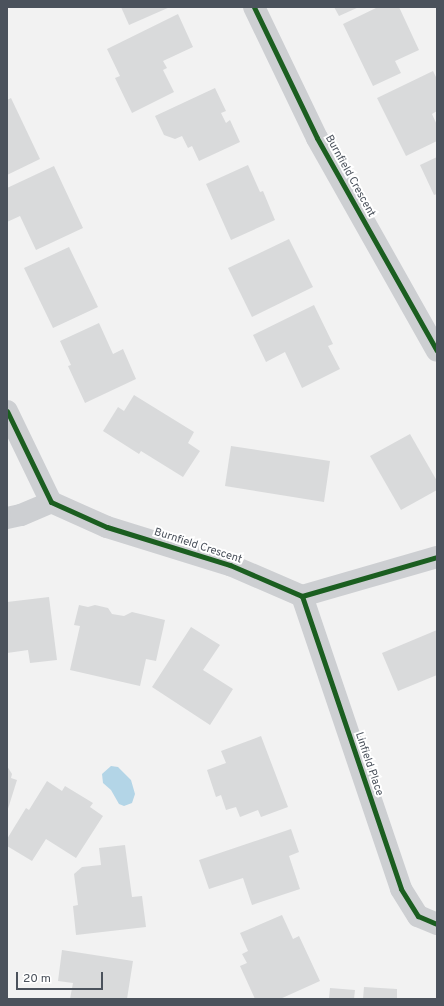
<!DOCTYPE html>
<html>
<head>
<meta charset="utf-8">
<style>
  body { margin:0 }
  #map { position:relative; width:444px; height:1006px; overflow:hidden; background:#f2f2f2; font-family:Overpass,sans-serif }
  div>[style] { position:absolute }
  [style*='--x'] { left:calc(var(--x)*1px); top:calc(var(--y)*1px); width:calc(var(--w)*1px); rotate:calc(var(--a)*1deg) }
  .water>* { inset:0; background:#b3d5e7 }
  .building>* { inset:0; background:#d9dadb }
  .minor>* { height:22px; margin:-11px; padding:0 11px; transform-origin:11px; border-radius:11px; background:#cdcfd2 }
  .cycleway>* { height:5px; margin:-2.5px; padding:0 2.5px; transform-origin:2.5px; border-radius:2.5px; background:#1b5e20 }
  span { translate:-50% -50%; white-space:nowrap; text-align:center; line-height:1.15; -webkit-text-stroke:4px #fff; paint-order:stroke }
  .street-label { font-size:11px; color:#4b525c }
  .frame { position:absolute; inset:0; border:8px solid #4b525c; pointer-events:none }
  .scale { position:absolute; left:16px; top:972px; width:87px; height:18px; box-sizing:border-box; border:2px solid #4b525c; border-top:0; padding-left:5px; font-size:12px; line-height:14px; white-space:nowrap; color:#4b525c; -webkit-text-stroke:3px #fff; paint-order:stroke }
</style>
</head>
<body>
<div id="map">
  <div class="water">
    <div style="clip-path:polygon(111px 766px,118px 767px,131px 780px,135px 794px,132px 803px,124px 806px,119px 804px,111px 790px,103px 783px,102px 774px)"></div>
  </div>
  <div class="building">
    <div style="clip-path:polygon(121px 7px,170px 7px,129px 25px)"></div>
    <div style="clip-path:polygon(334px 7px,359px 7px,339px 16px)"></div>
    <div style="clip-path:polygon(378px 7px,399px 7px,419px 50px,395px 61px,401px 73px,373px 86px,343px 24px)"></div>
    <div style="clip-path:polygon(178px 14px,193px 47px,163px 61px,167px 68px,163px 70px,174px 92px,132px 113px,115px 78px,120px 76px,107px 49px)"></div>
    <div style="clip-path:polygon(433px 71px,437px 79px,437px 111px,432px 114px,437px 125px,437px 141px,406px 156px,377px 98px)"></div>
    <div style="clip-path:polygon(215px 88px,226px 111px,221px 113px,226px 123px,230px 120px,240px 142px,199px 161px,192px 146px,188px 148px,182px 136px,175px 139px,164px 135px,155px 116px)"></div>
    <div style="clip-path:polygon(11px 98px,40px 159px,7px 175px,7px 100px)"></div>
    <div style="clip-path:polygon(437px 157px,437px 194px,434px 195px,420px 165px)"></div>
    <div style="clip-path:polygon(248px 165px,260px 192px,263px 191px,275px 220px,231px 240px,206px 184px)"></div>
    <div style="clip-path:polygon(54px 166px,83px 228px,36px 250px,20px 216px,7px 222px,7px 188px)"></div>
    <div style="clip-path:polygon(289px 239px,313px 287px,252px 317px,228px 268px)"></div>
    <div style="clip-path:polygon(69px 247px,98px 307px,53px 328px,24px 268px)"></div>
    <div style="clip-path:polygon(314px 305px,333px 344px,328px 346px,340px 369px,302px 388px,285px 352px,266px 362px,253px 335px)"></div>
    <div style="clip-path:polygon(99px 323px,113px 354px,123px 349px,136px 379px,85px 403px,68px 366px,71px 365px,60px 341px)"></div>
    <div style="clip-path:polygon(134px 395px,194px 432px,188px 443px,200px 451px,183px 477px,141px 451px,139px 454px,103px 431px,118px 407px,124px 411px)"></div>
    <div style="clip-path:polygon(410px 434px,437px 481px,437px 490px,401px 510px,370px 456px)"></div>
    <div style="clip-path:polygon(231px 446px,330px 461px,324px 502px,225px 486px)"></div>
    <div style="clip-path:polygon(49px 597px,57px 660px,30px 663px,28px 650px,7px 653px,7px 602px)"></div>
    <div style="clip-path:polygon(79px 605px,88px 607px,95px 605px,108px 608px,112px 614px,124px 616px,132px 612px,165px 620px,156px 661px,146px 659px,140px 686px,70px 670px,80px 626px,74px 625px)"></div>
    <div style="clip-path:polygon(191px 627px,220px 645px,203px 670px,233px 689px,210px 725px,152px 687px)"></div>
    <div style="clip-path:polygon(437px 630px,437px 675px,398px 691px,382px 653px)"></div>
    <div style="clip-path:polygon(261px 736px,288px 807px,261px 817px,258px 810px,240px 817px,236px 807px,226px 810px,221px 795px,216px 797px,207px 770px,226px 763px,221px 751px)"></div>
    <div style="clip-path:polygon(7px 766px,12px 774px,11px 778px,17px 780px,7px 812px)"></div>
    <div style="clip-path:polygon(47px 781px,62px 791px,65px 786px,93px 803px,90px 807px,103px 816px,76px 858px,46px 839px,32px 861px,7px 846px,7px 839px,26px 808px,29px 810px)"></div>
    <div style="clip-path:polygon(291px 829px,299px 852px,289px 856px,300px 889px,252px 905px,243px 878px,209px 889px,199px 860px)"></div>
    <div style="clip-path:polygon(125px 845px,132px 897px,142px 896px,146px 927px,76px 935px,73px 906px,78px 905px,74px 874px,82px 867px,101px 865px,99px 848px)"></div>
    <div style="clip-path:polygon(282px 915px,293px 939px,299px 936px,320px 981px,280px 999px,255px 999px,240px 966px,247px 963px,242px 954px,248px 951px,240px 933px)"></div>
    <div style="clip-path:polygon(62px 950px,133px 961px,127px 999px,70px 999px,73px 983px,58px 981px)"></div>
    <div style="clip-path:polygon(364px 987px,397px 989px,397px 999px,363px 999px)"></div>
    <div style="clip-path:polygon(330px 988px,355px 990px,354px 999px,329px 999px)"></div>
  </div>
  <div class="minor">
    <div style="--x:254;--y:7;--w:145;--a:64.3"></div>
    <div style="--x:317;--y:138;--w:244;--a:60.6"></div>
    <div style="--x:7;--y:411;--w:101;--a:64.2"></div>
    <div style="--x:51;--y:502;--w:61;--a:24.1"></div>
    <div style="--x:107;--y:527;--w:129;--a:17.2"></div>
    <div style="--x:230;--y:565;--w:78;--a:23.3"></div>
    <div style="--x:302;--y:596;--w:141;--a:-16.1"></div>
    <div style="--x:7;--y:518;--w:14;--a:-12"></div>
    <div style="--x:21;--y:515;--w:33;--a:-23"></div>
    <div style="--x:302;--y:596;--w:309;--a:71.3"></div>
    <div style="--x:401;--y:889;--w:32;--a:58"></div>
    <div style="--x:418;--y:916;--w:21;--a:23"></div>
  </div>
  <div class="cycleway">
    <div style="--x:254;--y:7;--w:145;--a:64.3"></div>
    <div style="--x:317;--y:138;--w:244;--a:60.6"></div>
    <div style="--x:7;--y:411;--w:101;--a:64.2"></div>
    <div style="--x:51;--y:502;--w:61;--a:24.1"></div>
    <div style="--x:107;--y:527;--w:129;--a:17.2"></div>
    <div style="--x:230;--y:565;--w:78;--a:23.3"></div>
    <div style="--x:302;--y:596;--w:141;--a:-16.1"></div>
    <div style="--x:302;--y:596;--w:309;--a:71.3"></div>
    <div style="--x:401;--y:889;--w:32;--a:58"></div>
    <div style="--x:418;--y:916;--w:21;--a:23"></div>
  </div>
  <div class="street-label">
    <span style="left:350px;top:176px;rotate:61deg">Burnfield Crescent</span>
    <span style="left:198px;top:546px;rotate:18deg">Burnfield Crescent</span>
    <span style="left:369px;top:764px;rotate:71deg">Linfield Place</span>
  </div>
  <div class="frame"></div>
  <div class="scale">20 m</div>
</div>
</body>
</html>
